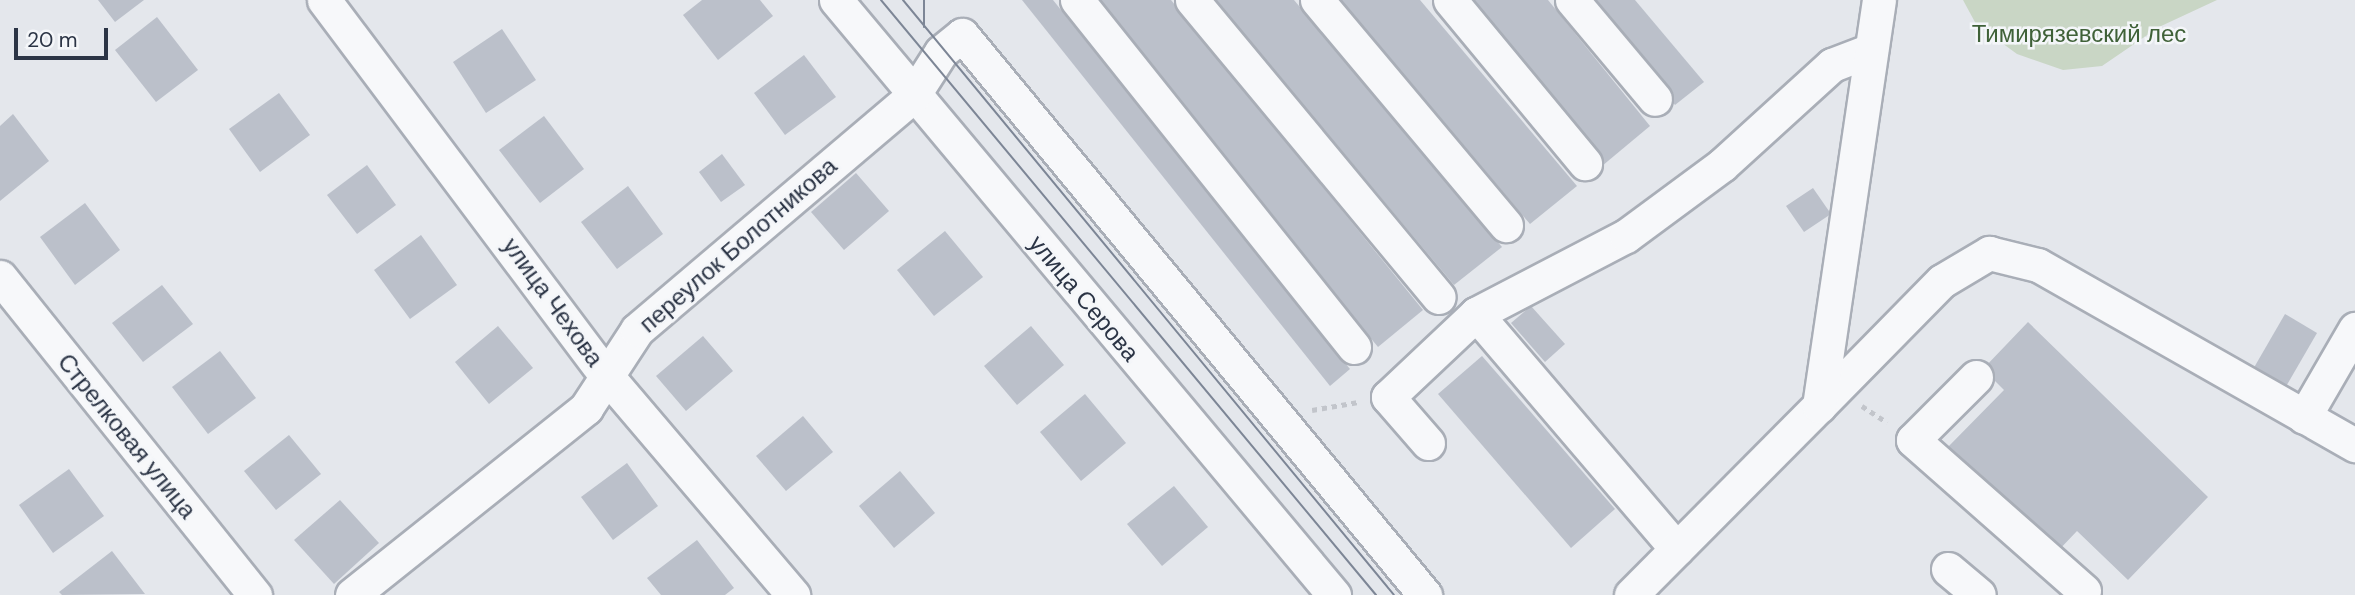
<!DOCTYPE html>
<html>
<head>
<meta charset="utf-8">
<style>
  body { margin:0 }
  #map { position:relative; width:2355px; height:595px; overflow:hidden; background:#e4e7ec; font-family:"DM Sans",sans-serif }
  div>[style] { position:absolute }
  [style*='--x'] { left:calc(var(--x)*1px); top:calc(var(--y)*1px); width:calc(var(--w)*1px); rotate:calc(var(--a)*1deg) }
  .green>* { inset:0; background:#c9d6c5 }
  .building>* { inset:0; background:#bbc0ca }
  .path>* { height:4.5px; margin-top:-2.25px; transform-origin:0; background:repeating-linear-gradient(90deg,#c2c5cb 0 5px,transparent 0 10px) }
  .roads { filter:drop-shadow(2px 0 #a9aeb7) drop-shadow(-2px 0 #a9aeb7) drop-shadow(0 2px #a9aeb7) drop-shadow(0 -2px #a9aeb7) }
  .minor>* { height:33px; margin:-16.5px; padding:0 16.5px; transform-origin:16.5px; border-radius:16.5px; background:#f7f8fa }
  .tram>* { height:2px; margin:-1px; padding:0 1px; transform-origin:1px; border-radius:1px; background:#7d8696 }
  span { translate:-50% -50%; white-space:nowrap; text-align:center; line-height:1.15; -webkit-text-stroke:5px #f4f6f9; paint-order:stroke }
  .park-label { font-size:24px; color:#3f6138 }
  .street-label { font-size:24px; color:#2b3445 }
  .scale { position:absolute; left:14px; top:28px; width:94px; height:32px; box-sizing:border-box; border:4px solid #2b3445; border-top:0; padding-left:9px; font-size:21px; line-height:24px; white-space:nowrap; color:#2b3445; -webkit-text-stroke:5px #f4f6f9; paint-order:stroke }
</style>
</head>
<body>
<div id="map">
  <div class="green">
    <div style="clip-path:polygon(1963px 0,2217px 0,2159px 27px,2102px 66px,2063px 70px,2017px 54px,1976px 24px)"></div>
  </div>
  <div class="building">
    <div style="clip-path:polygon(98px 0,144px 0,115px 22px)"></div>
    <div style="clip-path:polygon(702px 0,760px 0,773px 16px,718px 60px,683px 15px)"></div>
    <div style="clip-path:polygon(1022px 0,1053px 0,1350px 369px,1330px 386px)"></div>
    <div style="clip-path:polygon(1094px 0,1171px 0,1423px 310px,1378px 347px)"></div>
    <div style="clip-path:polygon(1215px 0,1294px 0,1502px 247px,1454px 285px)"></div>
    <div style="clip-path:polygon(1340px 0,1420px 0,1577px 186px,1530px 224px)"></div>
    <div style="clip-path:polygon(1467px 0,1548px 0,1650px 126px,1602px 166px)"></div>
    <div style="clip-path:polygon(1590px 0,1635px 0,1704px 82px,1675px 105px)"></div>
    <div style="clip-path:polygon(157px 17px,198px 70px,156px 102px,115px 50px)"></div>
    <div style="clip-path:polygon(502px 29px,536px 80px,486px 113px,453px 62px)"></div>
    <div style="clip-path:polygon(804px 55px,836px 97px,785px 135px,754px 93px)"></div>
    <div style="clip-path:polygon(279px 93px,310px 135px,260px 172px,229px 129px)"></div>
    <div style="clip-path:polygon(13px 114px,49px 161px,0 201px,0 126px)"></div>
    <div style="clip-path:polygon(544px 116px,584px 169px,540px 203px,499px 150px)"></div>
    <div style="clip-path:polygon(722px 154px,745px 185px,721px 202px,699px 172px)"></div>
    <div style="clip-path:polygon(367px 165px,396px 205px,357px 234px,327px 195px)"></div>
    <div style="clip-path:polygon(856px 173px,889px 211px,844px 250px,811px 212px)"></div>
    <div style="clip-path:polygon(628px 186px,663px 234px,617px 269px,581px 222px)"></div>
    <div style="clip-path:polygon(1813px 188px,1831px 214px,1804px 232px,1786px 206px)"></div>
    <div style="clip-path:polygon(85px 203px,120px 250px,75px 285px,40px 237px)"></div>
    <div style="clip-path:polygon(945px 231px,983px 277px,934px 316px,897px 270px)"></div>
    <div style="clip-path:polygon(421px 235px,457px 285px,410px 319px,374px 270px)"></div>
    <div style="clip-path:polygon(162px 285px,193px 324px,143px 362px,112px 323px)"></div>
    <div style="clip-path:polygon(1531px 306px,1565px 344px,1545px 362px,1511px 323px)"></div>
    <div style="clip-path:polygon(2285px 314px,2317px 333px,2284px 390px,2252px 371px)"></div>
    <div style="clip-path:polygon(2028px 322px,2208px 497px,2128px 580px,2077px 531px,2056px 553px,1947px 448px,2004px 390px,1983px 369px)"></div>
    <div style="clip-path:polygon(498px 326px,533px 368px,489px 404px,455px 362px)"></div>
    <div style="clip-path:polygon(1031px 326px,1064px 365px,1017px 405px,984px 366px)"></div>
    <div style="clip-path:polygon(703px 336px,733px 371px,686px 411px,656px 376px)"></div>
    <div style="clip-path:polygon(220px 351px,256px 398px,208px 434px,172px 387px)"></div>
    <div style="clip-path:polygon(1482px 356px,1615px 509px,1571px 548px,1438px 394px)"></div>
    <div style="clip-path:polygon(1085px 394px,1126px 443px,1081px 481px,1040px 432px)"></div>
    <div style="clip-path:polygon(803px 416px,833px 452px,786px 491px,756px 456px)"></div>
    <div style="clip-path:polygon(289px 435px,321px 474px,276px 510px,244px 471px)"></div>
    <div style="clip-path:polygon(627px 463px,658px 506px,613px 540px,581px 497px)"></div>
    <div style="clip-path:polygon(69px 469px,104px 516px,53px 553px,19px 505px)"></div>
    <div style="clip-path:polygon(900px 471px,935px 513px,894px 548px,859px 506px)"></div>
    <div style="clip-path:polygon(1174px 486px,1208px 527px,1162px 566px,1127px 524px)"></div>
    <div style="clip-path:polygon(340px 500px,379px 543px,334px 584px,294px 540px)"></div>
    <div style="clip-path:polygon(697px 540px,734px 588px,725px 595px,661px 595px,647px 578px)"></div>
    <div style="clip-path:polygon(112px 551px,145px 594px,62px 595px,59px 592px)"></div>
  </div>
  <div class="path">
    <div style="--x:1862;--y:406;--w:30;--a:33"></div>
    <div style="--x:1312;--y:410;--w:47;--a:-9.9"></div>
  </div>
  <div class="roads">
    <div class="minor">
      <div style="--x:324;--y:0;--w:469;--a:53.1"></div>
      <div style="--x:606;--y:375;--w:289;--a:49.6"></div>
      <div style="--x:836;--y:0;--w:776;--a:50.07"></div>
      <div style="--x:1077;--y:0;--w:444;--a:51.4"></div>
      <div style="--x:1192;--y:0;--w:386;--a:50.3"></div>
      <div style="--x:1317;--y:0;--w:294;--a:50"></div>
      <div style="--x:1450;--y:0;--w:212;--a:50.4"></div>
      <div style="--x:1572;--y:0;--w:129;--a:50"></div>
      <div style="--x:0;--y:277;--w:408;--a:51.3"></div>
      <div style="--x:1476;--y:314;--w:309;--a:49.5"></div>
      <div style="--x:1976;--y:377;--w:89;--a:135"></div>
      <div style="--x:1913;--y:440;--w:228;--a:41.4"></div>
      <div style="--x:1819;--y:406;--w:175;--a:-45.5"></div>
      <div style="--x:1942;--y:281;--w:55;--a:-30.8"></div>
      <div style="--x:1989;--y:253;--w:50;--a:13.8"></div>
      <div style="--x:2038;--y:265;--w:365;--a:29.6"></div>
      <div style="--x:2304;--y:417;--w:102;--a:-59.9"></div>
      <div style="--x:1428;--y:443;--w:61;--a:-131"></div>
      <div style="--x:1388;--y:397;--w:121;--a:-43.3"></div>
      <div style="--x:1476;--y:314;--w:169;--a:-27.5"></div>
      <div style="--x:1626;--y:236;--w:119;--a:-36.5"></div>
      <div style="--x:1722;--y:165;--w:149;--a:-42.3"></div>
      <div style="--x:1832;--y:65;--w:42;--a:-21"></div>
      <div style="--x:1948;--y:569;--w:40;--a:40"></div>
      <div style="--x:352;--y:595;--w:300;--a:-38.6"></div>
      <div style="--x:586;--y:408;--w:93;--a:-56.8"></div>
      <div style="--x:637;--y:330;--w:362;--a:-40.3"></div>
      <div style="--x:913;--y:96;--w:52;--a:-57.5"></div>
      <div style="--x:941;--y:52;--w:27;--a:-39"></div>
      <div style="--x:962;--y:35;--w:727;--a:50.42"></div>
      <div style="--x:1631;--y:595;--w:267;--a:-45.2"></div>
      <div style="--x:1819;--y:406;--w:410;--a:-81.6"></div>
    </div>
  </div>
  <div class="tram">
    <div style="--x:881;--y:0;--w:774;--a:50.24"></div>
    <div style="--x:903;--y:0;--w:771;--a:50.47"></div>
    <div style="--x:924;--y:27;--w:27;--a:-90"></div>
  </div>
  <div class="park-label">
    <span style="left:2079px;top:34px">Тимирязевский лес</span>
  </div>
  <div class="street-label">
    <span style="left:738px;top:245px;rotate:-41deg">переулок Болотникова</span>
    <span style="left:1084px;top:298px;rotate:50deg">улица Серова</span>
    <span style="left:553px;top:302px;rotate:54deg">улица Чехова</span>
    <span style="left:127px;top:436px;rotate:51deg">Стрелковая улица</span>
  </div>
  <div class="scale">20 m</div>
</div>
</body>
</html>
